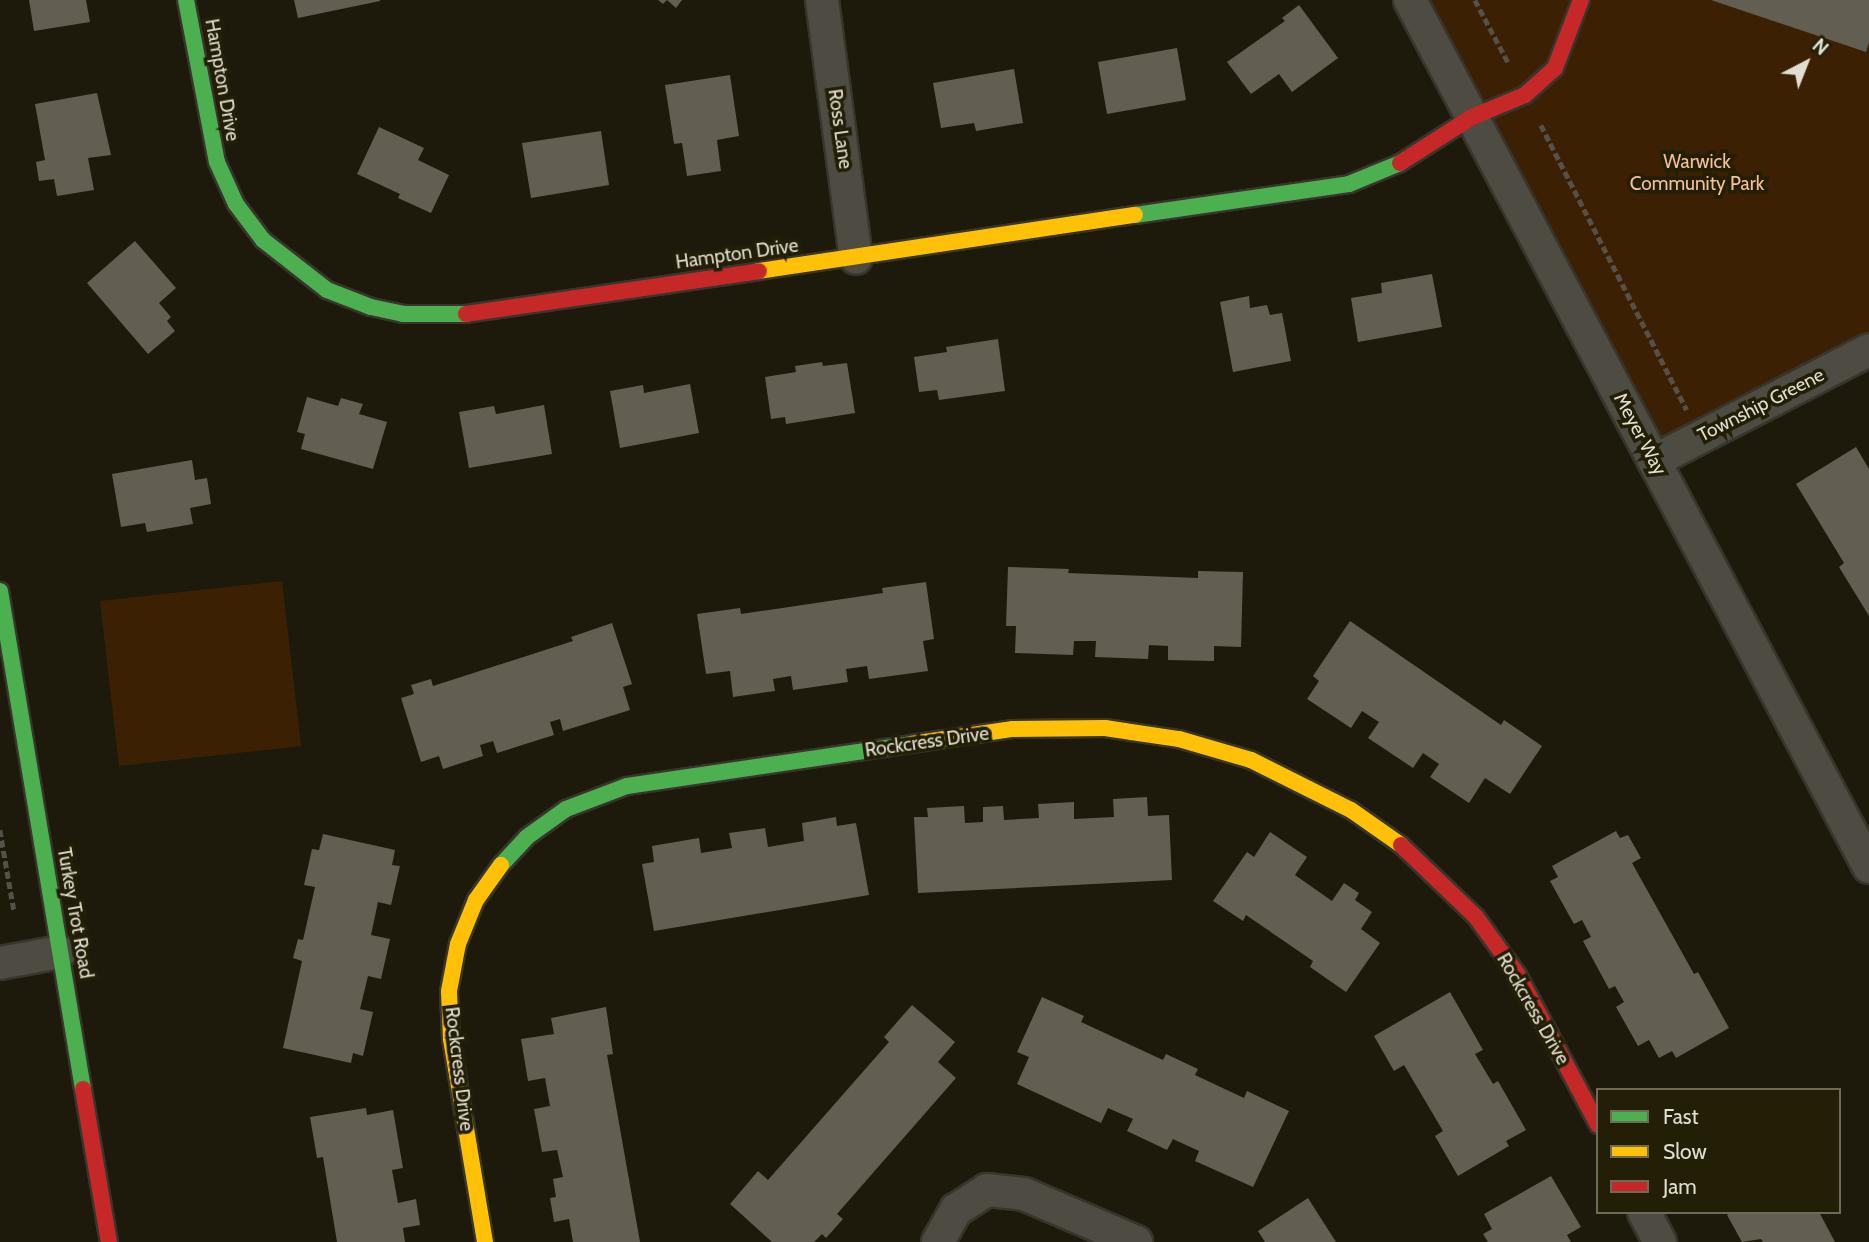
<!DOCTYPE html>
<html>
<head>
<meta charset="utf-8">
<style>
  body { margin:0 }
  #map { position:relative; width:1869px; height:1242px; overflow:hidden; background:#1d1a0c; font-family:Cabin,sans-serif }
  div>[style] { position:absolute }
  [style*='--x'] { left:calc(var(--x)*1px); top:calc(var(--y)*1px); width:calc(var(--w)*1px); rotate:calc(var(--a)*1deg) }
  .green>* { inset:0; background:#3c2004 }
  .building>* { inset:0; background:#625e52 }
  .path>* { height:4.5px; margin-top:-2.25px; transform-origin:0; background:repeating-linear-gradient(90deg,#535148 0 7px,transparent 0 10.5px) }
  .roads { filter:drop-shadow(2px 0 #37352c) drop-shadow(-2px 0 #37352c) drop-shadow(0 2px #37352c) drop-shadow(0 -2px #37352c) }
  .street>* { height:32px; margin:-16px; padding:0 16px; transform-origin:16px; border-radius:16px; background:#4e4c42 }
  .fast>* { height:16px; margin:-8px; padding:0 8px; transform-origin:8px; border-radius:8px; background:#4caf50 }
  .slow>* { height:16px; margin:-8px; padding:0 8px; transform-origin:8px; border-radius:8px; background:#ffc107 }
  .jam>* { height:16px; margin:-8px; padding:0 8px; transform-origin:8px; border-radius:8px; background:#c62828 }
  span { translate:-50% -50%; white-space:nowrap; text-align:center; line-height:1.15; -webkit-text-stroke:7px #231e06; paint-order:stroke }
  .street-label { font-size:19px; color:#e1ded0 }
  .park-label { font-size:19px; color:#f7c199 }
  .legend { position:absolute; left:1596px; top:1088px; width:245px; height:126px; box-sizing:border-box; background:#231e06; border:2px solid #6f6b57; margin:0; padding:9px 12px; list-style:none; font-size:21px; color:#e1ded0 }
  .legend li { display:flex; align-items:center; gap:14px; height:35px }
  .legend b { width:35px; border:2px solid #6f6b57 }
  .north { position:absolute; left:1771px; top:28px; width:70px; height:70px; -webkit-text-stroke:5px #231e06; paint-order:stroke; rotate:42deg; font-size:19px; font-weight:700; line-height:28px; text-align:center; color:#e1ded0 }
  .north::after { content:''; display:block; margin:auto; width:24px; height:32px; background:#e1ded0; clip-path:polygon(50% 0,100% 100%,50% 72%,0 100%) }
</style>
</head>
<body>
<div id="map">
  <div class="green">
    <div style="clip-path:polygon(1410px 0,1869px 0,1869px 350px,1654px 461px)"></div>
    <div style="clip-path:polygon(282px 581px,301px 746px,119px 766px,100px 601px)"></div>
  </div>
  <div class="building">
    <div style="clip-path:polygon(29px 0,86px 0,90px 22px,34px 31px)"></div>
    <div style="clip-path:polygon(294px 0,380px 0,380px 1px,298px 18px)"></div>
    <div style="clip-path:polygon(658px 0,682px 0,676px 8px,667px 0,663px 4px)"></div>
    <div style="clip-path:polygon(1711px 0,1869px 0,1869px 42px,1866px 52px)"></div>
    <div style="clip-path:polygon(1299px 5px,1338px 58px,1292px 92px,1279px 74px,1251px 94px,1227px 62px,1285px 21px,1282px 18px)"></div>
    <div style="clip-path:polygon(1177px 48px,1186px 100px,1107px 114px,1098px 62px)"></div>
    <div style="clip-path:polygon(1014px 69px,1023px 123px,976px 131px,974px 123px,941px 128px,933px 83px)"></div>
    <div style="clip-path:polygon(730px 75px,739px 136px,717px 140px,721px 171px,687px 176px,682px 143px,674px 144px,665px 85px)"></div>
    <div style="clip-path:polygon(97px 93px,111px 155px,88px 158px,94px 190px,57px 196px,54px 179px,39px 181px,36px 162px,45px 160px,35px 104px)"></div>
    <div style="clip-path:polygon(379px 127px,424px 148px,418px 160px,449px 175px,431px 213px,398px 198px,400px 194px,357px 174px)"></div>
    <div style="clip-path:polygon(601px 131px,609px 185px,531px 198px,522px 143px)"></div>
    <div style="clip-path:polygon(135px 241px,176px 288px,159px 303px,171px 317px,167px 321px,175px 331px,148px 354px,87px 283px)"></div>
    <div style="clip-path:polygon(1432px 274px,1442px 327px,1358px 342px,1351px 298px,1382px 293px,1381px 283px)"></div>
    <div style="clip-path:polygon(1249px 296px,1250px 308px,1267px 305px,1270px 315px,1282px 313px,1291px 361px,1233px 372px,1220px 302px)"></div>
    <div style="clip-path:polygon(998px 339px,1005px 391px,939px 400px,937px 390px,919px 392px,914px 357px,947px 352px,946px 347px)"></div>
    <div style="clip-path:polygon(822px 362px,823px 366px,847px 363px,855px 413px,786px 424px,785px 417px,771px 419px,765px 377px,796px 372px,795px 366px)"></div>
    <div style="clip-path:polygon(690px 384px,699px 433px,620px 448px,610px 391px,643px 385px,644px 393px)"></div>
    <div style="clip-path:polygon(307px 397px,338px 406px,341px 398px,363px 404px,359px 414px,387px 422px,373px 469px,301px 449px,305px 434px,297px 432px)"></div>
    <div style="clip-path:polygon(544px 405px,552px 454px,469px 468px,459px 412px,494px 406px,496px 414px)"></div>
    <div style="clip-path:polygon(1856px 447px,1869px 469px,1869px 616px,1839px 567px,1844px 563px,1796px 484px)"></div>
    <div style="clip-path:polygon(192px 460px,195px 480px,207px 478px,211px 504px,190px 508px,193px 524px,147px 532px,145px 523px,121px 527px,112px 474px)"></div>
    <div style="clip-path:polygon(1008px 567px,1069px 569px,1068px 573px,1198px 578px,1198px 571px,1243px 572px,1241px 647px,1214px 646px,1214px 661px,1168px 660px,1168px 646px,1149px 645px,1148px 659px,1095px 657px,1096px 641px,1074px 641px,1073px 655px,1015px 653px,1016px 626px,1006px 626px)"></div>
    <div style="clip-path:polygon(926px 582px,934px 639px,923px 641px,928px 671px,869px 679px,867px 666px,846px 669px,848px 682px,793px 690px,791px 676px,773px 679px,775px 691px,733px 697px,730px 671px,706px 674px,697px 614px,740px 608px,741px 614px,883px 593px,882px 588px)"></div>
    <div style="clip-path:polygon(1350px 621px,1501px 725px,1504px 720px,1542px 746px,1510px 794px,1485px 778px,1469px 803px,1430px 777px,1439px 764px,1423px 753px,1413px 768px,1368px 738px,1379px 722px,1362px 711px,1351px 728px,1307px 699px,1319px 681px,1313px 676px)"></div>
    <div style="clip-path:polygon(612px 623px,632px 684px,623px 687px,630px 710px,563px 731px,560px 719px,550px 722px,554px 735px,497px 753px,493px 741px,480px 745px,483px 756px,443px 769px,439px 756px,421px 762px,401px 698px,414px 694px,411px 685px,431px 679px,433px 686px,573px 641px,571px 637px)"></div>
    <div style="clip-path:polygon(1147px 797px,1148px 816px,1169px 815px,1172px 880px,918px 893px,914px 817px,928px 817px,927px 808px,964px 806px,965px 823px,983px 822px,983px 807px,1003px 806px,1004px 820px,1039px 818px,1038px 804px,1074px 802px,1074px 819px,1114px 817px,1113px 799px)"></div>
    <div style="clip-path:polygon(836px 817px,837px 826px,856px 823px,869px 895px,654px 931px,642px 864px,654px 862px,652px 846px,699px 838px,701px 853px,732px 848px,729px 833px,765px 828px,768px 847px,804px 841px,802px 823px)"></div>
    <div style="clip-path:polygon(1616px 831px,1620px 838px,1628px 835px,1641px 858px,1632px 863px,1694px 974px,1698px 972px,1729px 1028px,1676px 1058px,1672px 1051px,1659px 1058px,1649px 1040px,1638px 1046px,1616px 1007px,1624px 1002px,1615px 986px,1609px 989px,1583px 941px,1591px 937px,1582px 920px,1574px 924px,1550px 881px,1558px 877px,1552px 866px)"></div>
    <div style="clip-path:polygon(1270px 832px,1307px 857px,1295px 875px,1332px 901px,1344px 883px,1359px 893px,1355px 900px,1372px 912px,1361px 929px,1380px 943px,1346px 992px,1310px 967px,1313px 961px,1246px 915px,1243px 921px,1213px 901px,1247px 852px,1254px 857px)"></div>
    <div style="clip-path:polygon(323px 834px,395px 850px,392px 865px,400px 866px,391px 905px,378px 902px,371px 935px,390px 939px,381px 979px,368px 976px,360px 1009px,373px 1012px,363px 1056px,353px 1053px,351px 1063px,283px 1048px,302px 961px,293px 958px,298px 939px,303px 940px,315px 887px,304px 885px,312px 849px,319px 850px)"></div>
    <div style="clip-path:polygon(1450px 992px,1483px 1050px,1475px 1054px,1493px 1084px,1498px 1081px,1526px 1130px,1506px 1141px,1509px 1146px,1458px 1176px,1435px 1136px,1443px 1131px,1404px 1065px,1394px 1071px,1374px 1036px)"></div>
    <div style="clip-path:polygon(1042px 997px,1084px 1016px,1081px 1022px,1163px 1060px,1166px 1054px,1198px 1069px,1195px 1075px,1244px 1098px,1247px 1091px,1289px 1111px,1253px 1187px,1195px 1161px,1199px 1151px,1173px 1139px,1167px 1150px,1127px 1131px,1133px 1119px,1108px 1108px,1101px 1123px,1017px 1084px,1029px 1057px,1017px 1052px)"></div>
    <div style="clip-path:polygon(912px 1005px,955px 1042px,938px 1062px,956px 1078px,837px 1214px,843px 1219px,826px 1238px,822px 1234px,814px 1242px,772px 1242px,730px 1204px,758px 1171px,768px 1180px,889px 1042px,884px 1037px)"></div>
    <div style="clip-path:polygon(606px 1007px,613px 1054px,607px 1055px,640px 1242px,573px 1242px,569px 1219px,554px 1222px,550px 1198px,556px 1197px,553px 1179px,563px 1177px,557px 1150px,542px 1152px,534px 1109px,550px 1106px,545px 1078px,528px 1081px,521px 1039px,554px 1034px,551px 1018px)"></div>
    <div style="clip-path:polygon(366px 1108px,367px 1115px,393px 1110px,403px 1168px,392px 1170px,398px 1203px,416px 1199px,420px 1225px,403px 1228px,405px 1242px,337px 1242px,323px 1157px,317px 1158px,310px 1117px)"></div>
    <div style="clip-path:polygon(1551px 1176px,1581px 1227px,1567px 1235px,1571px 1242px,1488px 1242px,1483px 1234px,1492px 1229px,1484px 1214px)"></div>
    <div style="clip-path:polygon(1308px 1198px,1336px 1242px,1265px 1242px,1258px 1231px)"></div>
    <div style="clip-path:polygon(1732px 1212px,1819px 1212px,1835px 1242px,1763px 1242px,1761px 1239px,1742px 1242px,1727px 1215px)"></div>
  </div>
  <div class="path">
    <div style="--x:1475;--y:0;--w:72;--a:62"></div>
    <div style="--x:1541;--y:125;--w:320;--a:62.9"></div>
    <div style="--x:0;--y:830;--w:81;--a:80.1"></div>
  </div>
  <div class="roads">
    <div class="street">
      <div style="--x:822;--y:0;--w:260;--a:82.5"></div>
      <div style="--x:1410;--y:0;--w:981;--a:62.1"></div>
      <div style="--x:1654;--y:461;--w:242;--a:-27.3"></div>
      <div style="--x:0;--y:963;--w:61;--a:-10.4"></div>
      <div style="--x:1644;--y:1212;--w:34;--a:62"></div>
      <div style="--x:938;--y:1242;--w:37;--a:-61"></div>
      <div style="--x:956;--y:1210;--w:37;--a:-33"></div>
      <div style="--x:987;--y:1190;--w:37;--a:6"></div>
      <div style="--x:1024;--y:1194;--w:122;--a:23.2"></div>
    </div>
    <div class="fast">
      <div style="--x:186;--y:0;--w:165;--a:79.2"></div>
      <div style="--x:217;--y:162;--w:46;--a:65.7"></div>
      <div style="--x:236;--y:204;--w:45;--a:53.1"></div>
      <div style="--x:263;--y:240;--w:81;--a:38"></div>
      <div style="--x:327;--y:290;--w:47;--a:21.1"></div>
      <div style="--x:371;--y:307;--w:33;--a:12"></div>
      <div style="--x:403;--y:314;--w:63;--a:0"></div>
      <div style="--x:1135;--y:215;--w:216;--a:-8.2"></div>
      <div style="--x:1349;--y:184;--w:55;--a:-22.4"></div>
      <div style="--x:0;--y:591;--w:505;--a:80.54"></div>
      <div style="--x:501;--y:865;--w:38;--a:-47"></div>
      <div style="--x:527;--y:837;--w:48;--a:-35.7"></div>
      <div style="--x:566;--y:809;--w:65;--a:-20.7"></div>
      <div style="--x:627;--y:786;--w:287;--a:-8.4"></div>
    </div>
    <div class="slow">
      <div style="--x:759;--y:271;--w:380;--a:-8.5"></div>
      <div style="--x:911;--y:744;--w:103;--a:-8.4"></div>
      <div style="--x:1013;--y:729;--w:92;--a:-0.6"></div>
      <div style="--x:1105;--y:728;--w:75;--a:8.5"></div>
      <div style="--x:1179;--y:739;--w:75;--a:16.3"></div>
      <div style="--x:1251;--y:760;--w:112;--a:26.6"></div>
      <div style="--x:1351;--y:810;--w:61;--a:35"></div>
      <div style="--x:485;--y:1242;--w:206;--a:-99.5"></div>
      <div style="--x:451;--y:1039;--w:48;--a:-92.4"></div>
      <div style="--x:449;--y:991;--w:48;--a:-79.2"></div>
      <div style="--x:458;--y:944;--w:48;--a:-67.8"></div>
      <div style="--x:476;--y:900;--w:43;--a:-54.5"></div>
    </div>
    <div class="jam">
      <div style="--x:1400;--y:163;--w:85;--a:-32.6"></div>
      <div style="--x:1472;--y:117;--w:57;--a:-22.5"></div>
      <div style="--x:1525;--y:95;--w:40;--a:-42"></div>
      <div style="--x:1555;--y:68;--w:73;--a:-69.1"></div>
      <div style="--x:466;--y:314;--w:296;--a:-8.3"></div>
      <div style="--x:1401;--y:845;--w:104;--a:43.8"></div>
      <div style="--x:1476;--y:917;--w:72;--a:54.1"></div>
      <div style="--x:1518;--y:975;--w:170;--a:61.9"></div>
      <div style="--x:83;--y:1089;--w:155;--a:80.4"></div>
    </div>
  </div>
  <div class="street-label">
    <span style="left:222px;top:80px;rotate:80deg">Hampton Drive</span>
    <span style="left:840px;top:129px;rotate:82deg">Ross Lane</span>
    <span style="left:737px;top:254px;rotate:-8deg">Hampton Drive</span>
    <span style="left:1761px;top:405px;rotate:-27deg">Township Greene</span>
    <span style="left:1640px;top:434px;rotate:62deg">Meyer Way</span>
    <span style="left:927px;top:742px;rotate:-8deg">Rockcress Drive</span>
    <span style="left:75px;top:913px;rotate:80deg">Turkey Trot Road</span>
    <span style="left:1533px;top:1009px;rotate:60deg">Rockcress Drive</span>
    <span style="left:459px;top:1069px;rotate:83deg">Rockcress Drive</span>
  </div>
  <div class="park-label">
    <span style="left:1697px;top:173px">Warwick<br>Community Park</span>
  </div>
  <ul class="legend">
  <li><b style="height:9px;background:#4caf50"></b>Fast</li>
  <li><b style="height:9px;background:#ffc107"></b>Slow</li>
  <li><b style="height:9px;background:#c62828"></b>Jam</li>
  </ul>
  <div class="north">N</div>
</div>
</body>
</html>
